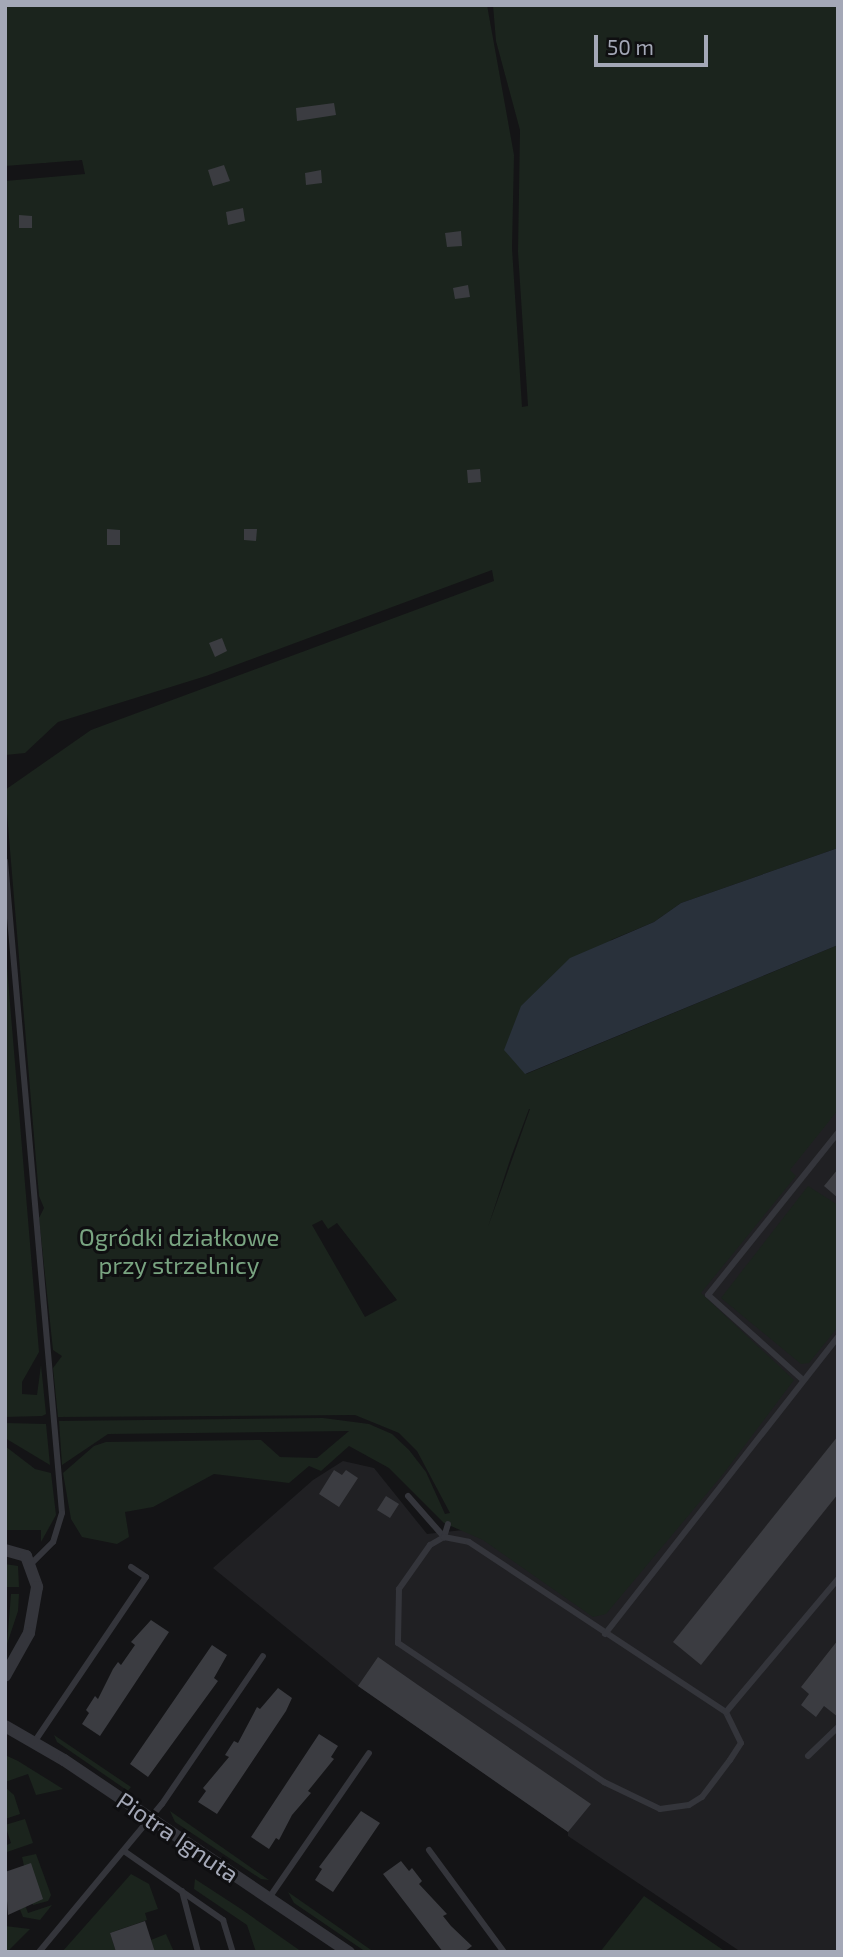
<!DOCTYPE html>
<html>
<head>
<meta charset="utf-8">
<style>
  body { margin:0 }
  #map { position:relative; width:843px; height:1957px; overflow:hidden; background:#141416; font-family:"Exo 2",sans-serif }
  div>[style] { position:absolute }
  [style*='--x'] { left:calc(var(--x)*1px); top:calc(var(--y)*1px); width:calc(var(--w)*1px); rotate:calc(var(--a)*1deg) }
  .built>* { inset:0; background:#202023 }
  .green>* { inset:0; background:#1b241d }
  .water>* { inset:0; background:#29313b }
  .building>* { inset:0; background:#3b3c41 }
  .lane>* { height:6px; margin:-3px; padding:0 3px; transform-origin:3px; border-radius:3px; background:#34353b }
  .street>* { height:12px; margin:-6px; padding:0 6px; transform-origin:6px; border-radius:6px; background:#34353b }
  span { translate:-50% -50%; white-space:nowrap; text-align:center; line-height:1.15; -webkit-text-stroke:6px #0f0f11; paint-order:stroke }
  .park-label { font-size:24px; color:#79a481 }
  .street-label { font-size:24px; color:#a4a8b7 }
  .frame { position:absolute; inset:0; border:7px solid #a4a8b7; pointer-events:none }
  .scale { position:absolute; left:594px; top:35px; width:114px; height:32px; box-sizing:border-box; border:4px solid #a4a8b7; border-top:0; padding-left:9px; font-size:21px; line-height:24px; white-space:nowrap; color:#a4a8b7; -webkit-text-stroke:5px #0f0f11; paint-order:stroke }
</style>
</head>
<body>
<div id="map">
  <div class="built">
    <div style="clip-path:polygon(838px 1031px,838px 1952px,741px 1952px,568px 1836px,568px 1832px,358px 1686px,213px 1568px,313px 1480px,343px 1461px,374px 1468px,427px 1534px,508px 1525px)"></div>
  </div>
  <div class="green">
    <div style="clip-path:polygon(evenodd,5px 5px,487px 5px,514px 155px,512px 248px,522px 407px,528px 406px,518px 252px,520px 130px,496px 41px,493px 5px,838px 5px,838px 848px,681px 903px,654px 922px,611px 940px,526px 1074px,838px 945px,838px 1110px,790px 1170px,796px 1176px,701px 1293px,794px 1380px,724px 1473px,606px 1614px,593px 1617px,483px 1540px,444px 1523px,389px 1468px,349px 1446px,321px 1471px,309px 1466px,289px 1483px,214px 1474px,153px 1507px,125px 1512px,129px 1537px,117px 1544px,82px 1537px,71px 1519px,63px 1473px,94px 1446px,106px 1442px,261px 1440px,280px 1457px,317px 1458px,349px 1431px,108px 1434px,62px 1465px,59px 1421px,323px 1418px,369px 1424px,392px 1434px,409px 1450px,426px 1472px,445px 1514px,450px 1513px,417px 1451px,399px 1433px,355px 1415px,58px 1417px,53px 1368px,62px 1356px,53px 1350px,39px 1218px,44px 1208px,39px 1196px,5px 790px,91px 730px,494px 581px,492px 570px,206px 676px,58px 722px,25px 753px,5px 755px,5px 181px,85px 174px,82px 160px,5px 166px,5px 5px,529px 1109px,530px 1109px,488px 1227px,511px 1157px,529px 1109px,5px 5px,322px 1220px,328px 1229px,337px 1223px,397px 1300px,365px 1317px,312px 1225px,322px 1220px)"></div>
    <div style="clip-path:polygon(5px 943px,39px 1352px,22px 1382px,22px 1394px,37px 1395px,41px 1365px,46px 1414px,42px 1416px,5px 1417px)"></div>
    <div style="clip-path:polygon(808px 1186px,838px 1205px,838px 1327px,809px 1363px,801px 1364px,721px 1298px)"></div>
    <div style="clip-path:polygon(5px 1423px,46px 1424px,50px 1465px,5px 1438px)"></div>
    <div style="clip-path:polygon(5px 1446px,35px 1469px,51px 1473px,56px 1515px,41px 1542px,41px 1530px,5px 1530px)"></div>
    <div style="clip-path:polygon(5px 1564px,18px 1566px,19px 1587px,5px 1587px)"></div>
    <div style="clip-path:polygon(11px 1594px,19px 1594px,18px 1611px,7px 1644px)"></div>
    <div style="clip-path:polygon(54px 1735px,131px 1787px,128px 1791px,57px 1742px)"></div>
    <div style="clip-path:polygon(5px 1755px,18px 1761px,63px 1789px,36px 1795px,28px 1774px,5px 1782px)"></div>
    <div style="clip-path:polygon(6px 1788px,14px 1795px,20px 1814px,5px 1819px)"></div>
    <div style="clip-path:polygon(170px 1811px,269px 1880px,261px 1879px,175px 1822px)"></div>
    <div style="clip-path:polygon(25px 1819px,33px 1843px,7px 1852px,5px 1846px,11px 1843px,5px 1825px)"></div>
    <div style="clip-path:polygon(36px 1854px,51px 1895px,48px 1901px,33px 1905px,22px 1857px)"></div>
    <div style="clip-path:polygon(131px 1874px,149px 1884px,158px 1909px,145px 1913px,147px 1920px,110px 1933px,116px 1952px,62px 1952px)"></div>
    <div style="clip-path:polygon(195px 1879px,241px 1909px,302px 1952px,256px 1952px,247px 1925px,194px 1889px)"></div>
    <div style="clip-path:polygon(288px 1892px,374px 1952px,366px 1952px,294px 1903px)"></div>
    <div style="clip-path:polygon(644px 1896px,726px 1952px,600px 1952px)"></div>
    <div style="clip-path:polygon(25px 1905px,28px 1913px,52px 1905px,40px 1920px,23px 1917px,19px 1907px)"></div>
    <div style="clip-path:polygon(5px 1926px,30px 1929px,7px 1952px,5px 1952px)"></div>
    <div style="clip-path:polygon(166px 1934px,174px 1952px,155px 1952px,151px 1940px)"></div>
  </div>
  <div class="water">
    <div style="clip-path:polygon(838px 848px,838px 945px,525px 1074px,504px 1050px,521px 1006px,570px 958px,654px 922px,681px 903px)"></div>
  </div>
  <div class="building">
    <div style="clip-path:polygon(334px 103px,336px 115px,297px 121px,296px 108px)"></div>
    <div style="clip-path:polygon(224px 165px,230px 181px,213px 186px,208px 170px)"></div>
    <div style="clip-path:polygon(321px 170px,322px 183px,306px 185px,305px 173px)"></div>
    <div style="clip-path:polygon(243px 208px,245px 221px,228px 225px,226px 212px)"></div>
    <div style="clip-path:polygon(19px 215px,32px 216px,32px 228px,19px 228px)"></div>
    <div style="clip-path:polygon(461px 231px,462px 246px,447px 247px,445px 233px)"></div>
    <div style="clip-path:polygon(468px 285px,470px 297px,455px 299px,453px 288px)"></div>
    <div style="clip-path:polygon(480px 469px,481px 482px,468px 483px,467px 470px)"></div>
    <div style="clip-path:polygon(107px 529px,120px 530px,120px 545px,107px 545px)"></div>
    <div style="clip-path:polygon(244px 529px,257px 529px,256px 541px,244px 540px)"></div>
    <div style="clip-path:polygon(222px 638px,227px 651px,215px 657px,209px 643px)"></div>
    <div style="clip-path:polygon(838px 1169px,838px 1198px,824px 1186px)"></div>
    <div style="clip-path:polygon(838px 1436px,838px 1494px,701px 1665px,673px 1642px)"></div>
    <div style="clip-path:polygon(334px 1470px,342px 1475px,346px 1470px,358px 1478px,339px 1507px,319px 1494px)"></div>
    <div style="clip-path:polygon(386px 1496px,399px 1504px,390px 1518px,377px 1510px)"></div>
    <div style="clip-path:polygon(151px 1620px,169px 1632px,100px 1736px,82px 1724px,89px 1713px,86px 1710px,95px 1696px,98px 1699px,113px 1669px,118px 1662px,121px 1665px,135px 1645px,131px 1642px)"></div>
    <div style="clip-path:polygon(838px 1640px,838px 1717px,824px 1706px,816px 1717px,801px 1705px,809px 1694px,801px 1687px)"></div>
    <div style="clip-path:polygon(212px 1645px,227px 1655px,214px 1678px,218px 1681px,148px 1777px,130px 1764px)"></div>
    <div style="clip-path:polygon(378px 1657px,418px 1685px,591px 1804px,568px 1832px,358px 1686px)"></div>
    <div style="clip-path:polygon(278px 1688px,292px 1698px,286px 1711px,217px 1814px,198px 1802px,206px 1791px,203px 1788px,229px 1757px,225px 1755px,234px 1741px,238px 1743px,257px 1707px,260px 1709px)"></div>
    <div style="clip-path:polygon(319px 1734px,338px 1746px,331px 1757px,334px 1759px,308px 1791px,311px 1793px,292px 1815px,279px 1840px,276px 1838px,269px 1849px,251px 1837px)"></div>
    <div style="clip-path:polygon(361px 1811px,380px 1823px,333px 1892px,315px 1880px,322px 1869px,319px 1867px)"></div>
    <div style="clip-path:polygon(401px 1861px,409px 1871px,412px 1868px,422px 1881px,419px 1884px,447px 1914px,443px 1916px,451px 1926px,472px 1946px,464px 1952px,443px 1952px,383px 1874px)"></div>
    <div style="clip-path:polygon(31px 1863px,43px 1899px,8px 1915px,5px 1872px)"></div>
    <div style="clip-path:polygon(145px 1921px,155px 1952px,116px 1952px,110px 1933px)"></div>
  </div>
  <div class="lane">
    <div style="--x:5;--y:861;--w:654;--a:85"></div>
    <div style="--x:62;--y:1513;--w:30;--a:107"></div>
    <div style="--x:53;--y:1542;--w:31;--a:135"></div>
    <div style="--x:803;--y:1380;--w:127;--a:-138.2"></div>
    <div style="--x:708;--y:1295;--w:208;--a:-51.3"></div>
    <div style="--x:408;--y:1496;--w:55;--a:48.7"></div>
    <div style="--x:444;--y:1537;--w:16;--a:150"></div>
    <div style="--x:430;--y:1545;--w:54;--a:125.2"></div>
    <div style="--x:399;--y:1589;--w:54;--a:91.1"></div>
    <div style="--x:398;--y:1643;--w:249;--a:34"></div>
    <div style="--x:604;--y:1782;--w:62;--a:25.7"></div>
    <div style="--x:660;--y:1809;--w:29;--a:-8"></div>
    <div style="--x:689;--y:1805;--w:15;--a:-32"></div>
    <div style="--x:702;--y:1797;--w:46;--a:-52.9"></div>
    <div style="--x:730;--y:1760;--w:20;--a:-57"></div>
    <div style="--x:741;--y:1743;--w:34;--a:-116"></div>
    <div style="--x:448;--y:1524;--w:14;--a:107"></div>
    <div style="--x:444;--y:1537;--w:25;--a:11"></div>
    <div style="--x:469;--y:1542;--w:308;--a:33.5"></div>
    <div style="--x:726;--y:1712;--w:174;--a:-49.9"></div>
    <div style="--x:605;--y:1634;--w:377;--a:-51.9"></div>
    <div style="--x:35;--y:1741;--w:198;--a:-55.9"></div>
    <div style="--x:146;--y:1577;--w:18;--a:-146"></div>
    <div style="--x:808;--y:1756;--w:42;--a:-44"></div>
    <div style="--x:429;--y:1850;--w:127;--a:53.7"></div>
    <div style="--x:124;--y:1851;--w:121;--a:34.9"></div>
    <div style="--x:223;--y:1920;--w:34;--a:73"></div>
    <div style="--x:182;--y:1891;--w:63;--a:75.3"></div>
    <div style="--x:269;--y:1898;--w:176;--a:-55.4"></div>
    <div style="--x:39;--y:1952;--w:192;--a:-50.3"></div>
    <div style="--x:162;--y:1804;--w:179;--a:-55.7"></div>
  </div>
  <div class="street">
    <div style="--x:5;--y:1550;--w:22;--a:16"></div>
    <div style="--x:26;--y:1556;--w:33;--a:70"></div>
    <div style="--x:37;--y:1587;--w:47;--a:99.9"></div>
    <div style="--x:29;--y:1633;--w:49;--a:119.2"></div>
    <div style="--x:5;--y:1726;--w:68;--a:30"></div>
    <div style="--x:64;--y:1760;--w:344;--a:34"></div>
  </div>
  <div class="park-label">
    <span style="left:179px;top:1251px">Ogródki działkowe<br>przy strzelnicy</span>
  </div>
  <div class="street-label">
    <span style="left:178px;top:1837px;rotate:34deg">Piotra Ignuta</span>
  </div>
  <div class="frame"></div>
  <div class="scale">50 m</div>
</div>
</body>
</html>
